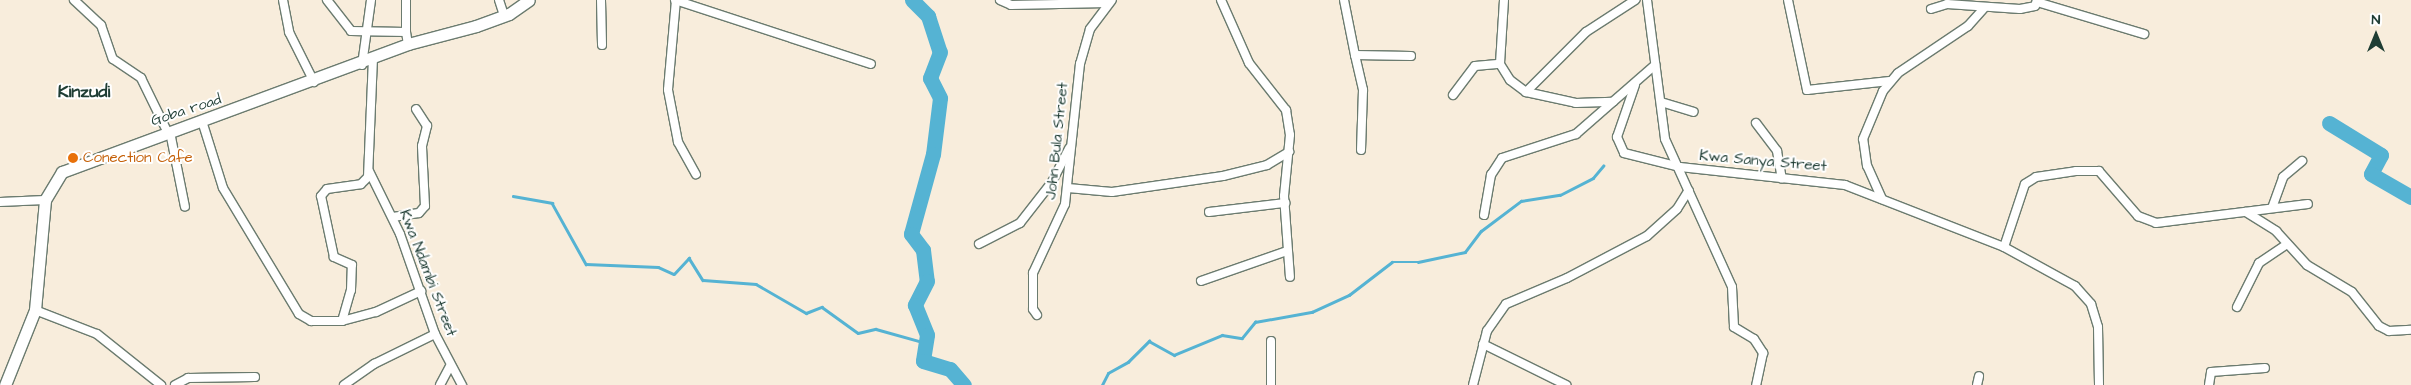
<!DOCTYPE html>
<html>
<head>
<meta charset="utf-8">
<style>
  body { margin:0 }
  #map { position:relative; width:2411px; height:385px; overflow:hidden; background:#f8eddc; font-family:"Architects Daughter",sans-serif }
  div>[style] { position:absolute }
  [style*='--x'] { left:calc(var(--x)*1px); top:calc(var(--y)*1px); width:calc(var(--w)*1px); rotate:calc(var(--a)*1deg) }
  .stream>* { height:2.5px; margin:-1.25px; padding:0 1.25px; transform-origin:1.25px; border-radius:1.25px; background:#55b3d3 }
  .river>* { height:15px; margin:-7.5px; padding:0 7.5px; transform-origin:7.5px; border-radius:7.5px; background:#55b3d3 }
  .roads { filter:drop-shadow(1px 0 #6b7b6f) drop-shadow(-1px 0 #6b7b6f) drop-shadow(0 1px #6b7b6f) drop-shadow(0 -1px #6b7b6f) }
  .street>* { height:8px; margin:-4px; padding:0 4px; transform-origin:4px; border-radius:4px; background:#fff }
  .secondary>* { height:11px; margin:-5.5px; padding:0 5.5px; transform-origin:5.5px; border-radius:5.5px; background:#fff }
  .dots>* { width:14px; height:14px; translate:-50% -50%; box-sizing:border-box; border:2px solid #fff; border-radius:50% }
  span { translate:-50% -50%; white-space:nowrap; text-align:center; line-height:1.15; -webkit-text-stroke:4px #fff; paint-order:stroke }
  .street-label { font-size:15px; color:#1f3d34 }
  .food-label { font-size:15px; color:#c56008 }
  .left { translate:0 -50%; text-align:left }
  .quarter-label { font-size:18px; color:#1f3d34; font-weight:700 }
  .north { position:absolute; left:2351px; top:10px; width:50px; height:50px; -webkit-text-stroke:4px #fff; paint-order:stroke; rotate:0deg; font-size:14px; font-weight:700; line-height:20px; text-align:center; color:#1f3d34 }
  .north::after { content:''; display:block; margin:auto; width:18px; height:22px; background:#1f3d34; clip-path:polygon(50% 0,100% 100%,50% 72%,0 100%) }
</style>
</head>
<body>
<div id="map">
  <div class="stream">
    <div style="--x:513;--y:196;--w:40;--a:10"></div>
    <div style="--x:552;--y:203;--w:70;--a:60.9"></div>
    <div style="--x:586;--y:264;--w:72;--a:2.4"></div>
    <div style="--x:658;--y:267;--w:17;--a:24"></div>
    <div style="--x:674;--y:274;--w:22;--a:-47"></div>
    <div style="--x:689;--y:258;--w:26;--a:58"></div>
    <div style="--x:703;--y:280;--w:53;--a:4.3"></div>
    <div style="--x:756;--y:284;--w:58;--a:30.1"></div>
    <div style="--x:806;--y:313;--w:17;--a:-21"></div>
    <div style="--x:822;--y:307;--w:44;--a:35.8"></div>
    <div style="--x:858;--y:333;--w:18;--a:-13"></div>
    <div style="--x:876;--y:329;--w:52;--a:15.6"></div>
    <div style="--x:1102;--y:385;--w:13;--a:-63"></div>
    <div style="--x:1108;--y:373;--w:23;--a:-29"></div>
    <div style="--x:1128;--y:362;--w:30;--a:-45"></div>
    <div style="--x:1149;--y:341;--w:29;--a:29"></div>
    <div style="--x:1174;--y:355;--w:52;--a:-22.6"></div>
    <div style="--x:1222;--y:335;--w:20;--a:9"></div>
    <div style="--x:1242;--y:338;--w:21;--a:-51"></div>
    <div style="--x:1255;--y:322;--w:58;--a:-10"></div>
    <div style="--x:1312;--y:312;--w:41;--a:-24.7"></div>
    <div style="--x:1349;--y:295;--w:54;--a:-37.5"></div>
    <div style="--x:1392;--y:262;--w:26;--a:0"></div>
    <div style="--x:1418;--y:262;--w:48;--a:-12"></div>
    <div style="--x:1465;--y:252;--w:26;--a:-53"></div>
    <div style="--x:1481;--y:231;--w:50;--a:-36.9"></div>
    <div style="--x:1521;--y:201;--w:39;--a:-9"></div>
    <div style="--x:1560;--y:195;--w:37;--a:-27"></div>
    <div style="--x:1593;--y:178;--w:16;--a:-50"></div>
  </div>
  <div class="river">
    <div style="--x:912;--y:0;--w:23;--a:45"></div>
    <div style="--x:928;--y:16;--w:38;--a:72"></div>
    <div style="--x:940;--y:52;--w:28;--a:111"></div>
    <div style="--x:930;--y:78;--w:22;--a:63"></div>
    <div style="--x:940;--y:98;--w:56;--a:97.1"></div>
    <div style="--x:933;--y:154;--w:83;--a:105.4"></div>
    <div style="--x:911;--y:234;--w:20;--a:53"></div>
    <div style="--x:923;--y:250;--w:31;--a:83"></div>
    <div style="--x:927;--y:281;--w:27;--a:117"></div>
    <div style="--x:915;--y:305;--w:32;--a:68"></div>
    <div style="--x:927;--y:335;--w:26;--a:99"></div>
    <div style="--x:923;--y:361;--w:28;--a:17"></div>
    <div style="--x:950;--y:369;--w:21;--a:49"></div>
    <div style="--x:2329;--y:123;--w:61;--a:31.6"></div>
    <div style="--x:2381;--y:155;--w:21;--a:118"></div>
    <div style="--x:2371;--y:174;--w:46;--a:29.9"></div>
  </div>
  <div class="roads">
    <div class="street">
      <div style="--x:74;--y:0;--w:37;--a:43"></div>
      <div style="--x:101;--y:25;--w:36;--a:71"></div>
      <div style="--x:113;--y:59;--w:34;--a:34"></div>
      <div style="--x:141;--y:78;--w:61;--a:63.9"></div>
      <div style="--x:283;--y:0;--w:33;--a:79"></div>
      <div style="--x:289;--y:32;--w:56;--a:63.4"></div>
      <div style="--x:327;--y:0;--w:39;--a:52"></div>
      <div style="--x:351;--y:31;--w:55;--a:1"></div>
      <div style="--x:406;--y:32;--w:12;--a:81"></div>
      <div style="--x:406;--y:0;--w:32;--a:90"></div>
      <div style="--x:499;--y:0;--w:16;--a:72"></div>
      <div style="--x:601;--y:0;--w:45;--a:88.7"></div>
      <div style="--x:675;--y:0;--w:206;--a:18.1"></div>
      <div style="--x:676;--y:0;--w:90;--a:95.1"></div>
      <div style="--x:668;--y:90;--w:53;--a:79.1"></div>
      <div style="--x:678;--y:142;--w:37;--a:61"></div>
      <div style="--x:1000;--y:0;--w:12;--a:24"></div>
      <div style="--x:1011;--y:5;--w:97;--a:-1.2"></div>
      <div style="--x:1221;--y:0;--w:69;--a:66"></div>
      <div style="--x:1249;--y:63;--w:60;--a:51.8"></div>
      <div style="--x:1286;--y:110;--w:25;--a:81"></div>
      <div style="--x:1290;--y:135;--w:61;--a:95.6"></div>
      <div style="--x:1284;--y:196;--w:81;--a:85.8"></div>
      <div style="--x:1344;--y:0;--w:56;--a:78.7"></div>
      <div style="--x:1355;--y:55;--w:56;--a:1"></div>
      <div style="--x:1504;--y:0;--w:64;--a:93.6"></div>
      <div style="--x:1500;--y:64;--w:19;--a:58"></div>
      <div style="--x:1510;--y:80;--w:20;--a:37"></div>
      <div style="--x:1526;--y:92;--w:51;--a:12.4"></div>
      <div style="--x:1576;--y:103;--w:37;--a:-2"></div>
      <div style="--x:1647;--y:0;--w:140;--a:82.6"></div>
      <div style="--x:1665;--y:139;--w:162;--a:65.6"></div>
      <div style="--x:1732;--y:287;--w:40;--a:87.1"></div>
      <div style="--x:1734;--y:327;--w:23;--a:31"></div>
      <div style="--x:1754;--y:339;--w:17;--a:57"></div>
      <div style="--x:1763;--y:353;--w:33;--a:102"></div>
      <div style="--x:1788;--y:0;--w:92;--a:78.1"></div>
      <div style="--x:1807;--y:90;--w:83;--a:-6.2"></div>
      <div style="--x:2037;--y:2;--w:112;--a:16.7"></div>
      <div style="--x:1931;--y:9;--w:17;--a:-17"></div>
      <div style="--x:1947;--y:4;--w:73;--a:3.9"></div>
      <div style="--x:2020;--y:9;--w:15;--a:-11"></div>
      <div style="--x:2035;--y:6;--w:6;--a:-72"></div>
      <div style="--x:1355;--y:55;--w:36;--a:77"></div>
      <div style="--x:1363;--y:90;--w:60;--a:91.9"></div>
      <div style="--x:362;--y:65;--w:66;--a:-82.1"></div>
      <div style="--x:1635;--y:85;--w:55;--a:109.1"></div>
      <div style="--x:1617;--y:137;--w:17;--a:66"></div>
      <div style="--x:1624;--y:153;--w:58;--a:14"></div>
      <div style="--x:1680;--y:167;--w:166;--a:6.2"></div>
      <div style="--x:1845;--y:185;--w:171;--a:21.3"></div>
      <div style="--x:2004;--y:247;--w:81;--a:28.8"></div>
      <div style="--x:2075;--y:286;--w:24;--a:48"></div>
      <div style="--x:2091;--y:304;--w:24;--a:73"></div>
      <div style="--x:2098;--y:327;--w:58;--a:89"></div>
      <div style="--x:1526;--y:92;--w:85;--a:-45"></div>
      <div style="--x:1586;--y:32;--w:59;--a:-33.1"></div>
      <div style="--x:1453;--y:95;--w:36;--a:-53"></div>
      <div style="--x:1475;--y:66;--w:25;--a:-5"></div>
      <div style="--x:1661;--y:102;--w:34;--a:17"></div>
      <div style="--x:202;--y:121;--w:70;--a:72.6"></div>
      <div style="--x:223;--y:188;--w:147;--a:58.9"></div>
      <div style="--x:299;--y:314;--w:14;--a:30"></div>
      <div style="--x:311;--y:321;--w:31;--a:0"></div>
      <div style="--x:342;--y:321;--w:35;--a:-15"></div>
      <div style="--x:376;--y:312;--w:50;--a:-25"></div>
      <div style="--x:1756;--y:123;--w:35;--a:53"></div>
      <div style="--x:1777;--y:151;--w:28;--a:80"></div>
      <div style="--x:170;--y:132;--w:76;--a:78.7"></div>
      <div style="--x:369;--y:171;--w:70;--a:63.8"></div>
      <div style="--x:400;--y:234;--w:106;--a:70.7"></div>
      <div style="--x:435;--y:334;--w:58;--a:62.1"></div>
      <div style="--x:1068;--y:188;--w:44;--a:5.2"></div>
      <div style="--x:1112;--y:192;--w:112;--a:-8.2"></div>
      <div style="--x:1223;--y:176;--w:45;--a:-14"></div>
      <div style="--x:1267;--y:165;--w:26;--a:-31"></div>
      <div style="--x:1882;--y:199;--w:36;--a:-114"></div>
      <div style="--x:1867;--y:166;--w:27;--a:-98"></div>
      <div style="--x:1863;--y:139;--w:52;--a:-67.4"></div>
      <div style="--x:1883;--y:91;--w:23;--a:-50"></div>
      <div style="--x:1898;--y:73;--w:84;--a:-33.9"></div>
      <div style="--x:1968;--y:26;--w:24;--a:-48"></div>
      <div style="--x:0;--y:202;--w:45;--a:-2.5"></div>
      <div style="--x:2272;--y:208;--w:33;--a:-70"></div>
      <div style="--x:2283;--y:177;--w:25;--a:-40"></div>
      <div style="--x:1209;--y:212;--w:77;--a:-6.8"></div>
      <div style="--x:2246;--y:212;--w:36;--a:32"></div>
      <div style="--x:2276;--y:231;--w:46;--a:47.6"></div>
      <div style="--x:2307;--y:265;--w:52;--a:31"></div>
      <div style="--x:2352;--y:292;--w:43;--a:51.5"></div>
      <div style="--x:2379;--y:326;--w:11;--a:27"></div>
      <div style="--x:2389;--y:331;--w:22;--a:-3"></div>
      <div style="--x:1484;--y:215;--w:41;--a:-80.1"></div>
      <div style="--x:1491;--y:175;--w:20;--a:-57"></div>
      <div style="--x:1502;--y:158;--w:78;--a:-18"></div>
      <div style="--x:1576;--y:134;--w:105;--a:-41.1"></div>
      <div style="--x:393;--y:217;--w:26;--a:-9"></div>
      <div style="--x:419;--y:213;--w:9;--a:-49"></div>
      <div style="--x:425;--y:206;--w:60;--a:-92.9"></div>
      <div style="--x:422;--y:146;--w:21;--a:-76"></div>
      <div style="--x:427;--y:126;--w:20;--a:-123"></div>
      <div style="--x:979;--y:244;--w:46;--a:-27.1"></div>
      <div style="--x:1020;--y:223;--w:52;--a:-52"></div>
      <div style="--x:1052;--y:182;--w:38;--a:-63"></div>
      <div style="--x:2004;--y:247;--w:66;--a:-71.6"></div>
      <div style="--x:2025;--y:184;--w:13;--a:-32"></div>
      <div style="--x:2036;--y:177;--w:40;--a:-8.5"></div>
      <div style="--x:2076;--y:171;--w:23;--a:0"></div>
      <div style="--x:2099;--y:171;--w:60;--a:49.1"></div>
      <div style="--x:2138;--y:216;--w:19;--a:21"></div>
      <div style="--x:2156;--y:223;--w:153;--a:-7.1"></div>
      <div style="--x:1201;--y:281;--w:91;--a:-19.2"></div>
      <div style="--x:2237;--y:307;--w:49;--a:-63.4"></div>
      <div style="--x:2259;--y:263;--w:34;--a:-34"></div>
      <div style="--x:35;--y:310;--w:66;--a:21.2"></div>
      <div style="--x:97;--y:334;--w:82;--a:38.6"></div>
      <div style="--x:1037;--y:315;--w:7;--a:-124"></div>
      <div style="--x:1033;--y:309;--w:36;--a:-90"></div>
      <div style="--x:1033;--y:273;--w:76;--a:-65.1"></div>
      <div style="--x:1065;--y:204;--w:141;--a:-83.9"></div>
      <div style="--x:1080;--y:64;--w:36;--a:-74"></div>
      <div style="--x:1090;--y:29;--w:36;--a:-53"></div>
      <div style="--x:342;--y:321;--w:32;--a:-74"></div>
      <div style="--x:351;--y:290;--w:25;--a:-88"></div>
      <div style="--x:352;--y:265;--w:20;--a:-156"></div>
      <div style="--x:334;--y:257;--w:62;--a:-102"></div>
      <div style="--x:321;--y:196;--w:9;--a:-49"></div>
      <div style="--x:327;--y:189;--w:34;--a:-8"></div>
      <div style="--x:361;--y:184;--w:10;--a:-45"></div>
      <div style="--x:368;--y:177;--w:117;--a:-87.6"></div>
      <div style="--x:1483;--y:344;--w:93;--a:26.3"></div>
      <div style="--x:175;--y:385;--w:15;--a:-28"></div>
      <div style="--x:188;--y:378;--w:67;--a:-0.9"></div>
      <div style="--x:344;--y:385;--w:37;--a:-35"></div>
      <div style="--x:374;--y:364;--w:68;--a:-26.2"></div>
      <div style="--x:440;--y:385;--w:21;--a:-62"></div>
      <div style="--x:1271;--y:385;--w:44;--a:-90"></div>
      <div style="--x:1473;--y:385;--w:56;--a:-75.5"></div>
      <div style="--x:1487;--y:331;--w:33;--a:-55"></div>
      <div style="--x:1506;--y:304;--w:66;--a:-23.1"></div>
      <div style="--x:1567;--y:278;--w:90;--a:-27.7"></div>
      <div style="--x:1647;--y:236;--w:40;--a:-42"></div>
      <div style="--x:1677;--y:209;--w:22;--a:-58"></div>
      <div style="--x:1977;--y:385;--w:9;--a:-77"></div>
      <div style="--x:2209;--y:385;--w:13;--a:-81"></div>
      <div style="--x:2211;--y:372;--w:54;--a:-4.2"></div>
    </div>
    <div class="secondary">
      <div style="--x:5;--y:385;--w:81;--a:-68.2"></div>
      <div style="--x:35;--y:310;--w:110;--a:-84.8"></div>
      <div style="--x:45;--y:200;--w:33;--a:-59"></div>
      <div style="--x:62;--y:172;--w:369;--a:-20.3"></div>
      <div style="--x:408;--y:44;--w:70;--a:-14.8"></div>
      <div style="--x:476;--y:26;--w:35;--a:-20"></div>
      <div style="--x:509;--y:14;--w:24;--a:-35"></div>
    </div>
  </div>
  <div class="dots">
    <div style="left:73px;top:158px;background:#e8710a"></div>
  </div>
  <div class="street-label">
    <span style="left:186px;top:110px;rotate:-18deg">Goba road</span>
    <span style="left:1057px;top:141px;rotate:-84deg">John Bula Street</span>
    <span style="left:1763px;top:161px;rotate:5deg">Kwa Sanya Street</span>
    <span style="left:428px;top:273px;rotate:69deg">Kwa Ndambi Street</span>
  </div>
  <div class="food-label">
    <span class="left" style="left:83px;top:158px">Conection Cafe</span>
  </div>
  <div class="quarter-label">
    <span style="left:84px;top:92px">Kinzudi</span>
  </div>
  <div class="north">N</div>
</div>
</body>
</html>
